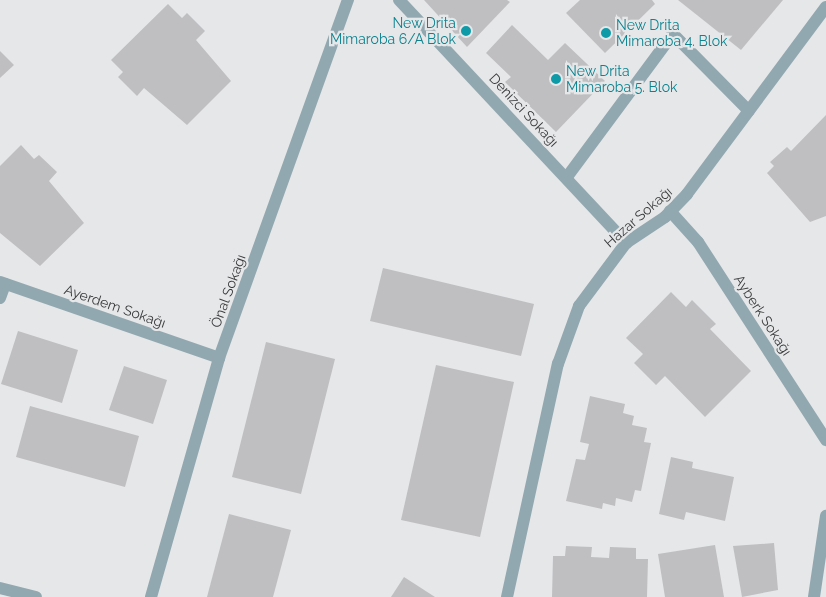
<!DOCTYPE html>
<html>
<head>
<meta charset="utf-8">
<style>
  body { margin:0 }
  #map { position:relative; width:826px; height:597px; overflow:hidden; background:#e6e7e9; font-family:Raleway,sans-serif }
  div>[style] { position:absolute }
  [style*='--x'] { left:calc(var(--x)*1px); top:calc(var(--y)*1px); width:calc(var(--w)*1px); rotate:calc(var(--a)*1deg) }
  .building>* { inset:0; background:#bfbfc2 }
  .minor>* { height:12px; margin:-6px; padding:0 6px; transform-origin:6px; border-radius:6px; background:#92a8b0 }
  .dots>* { width:14px; height:14px; translate:-50% -50%; box-sizing:border-box; border:2px solid #e6e7e9; border-radius:50% }
  span { translate:-50% -50%; white-space:nowrap; text-align:center; line-height:1.15; -webkit-text-stroke:4.5px #e6e7e9; paint-order:stroke }
  .culture-label { font-size:14px; color:#0d838f }
  .right { translate:-100% -50%; text-align:right }
  .left { translate:0 -50%; text-align:left }
  .street-label { font-size:14px; color:#3a3b3c }
</style>
</head>
<body>
<div id="map">
  <div class="building">
    <div style="clip-path:polygon(424px 0,507px 0,510px 2px,467px 47px)"></div>
    <div style="clip-path:polygon(580px 0,652px 0,655px 4px,605px 53px,566px 13px)"></div>
    <div style="clip-path:polygon(678px 0,783px 0,741px 50px)"></div>
    <div style="clip-path:polygon(168px 4px,182px 18px,187px 13px,205px 31px,196px 40px,231px 81px,187px 125px,144px 88px,137px 96px,118px 77px,123px 72px,111px 60px)"></div>
    <div style="clip-path:polygon(512px 25px,548px 60px,565px 43px,605px 81px,556px 132px,505px 82px,511px 77px,486px 53px)"></div>
    <div style="clip-path:polygon(0 51px,14px 65px,0 78px)"></div>
    <div style="clip-path:polygon(826px 115px,826px 216px,810px 222px,767px 173px,774px 166px,770px 162px,787px 147px,791px 151px)"></div>
    <div style="clip-path:polygon(21px 145px,34px 159px,39px 155px,57px 172px,49px 181px,84px 223px,40px 266px,0 233px,0 166px)"></div>
    <div style="clip-path:polygon(383px 268px,534px 304px,521px 356px,370px 321px)"></div>
    <div style="clip-path:polygon(671px 292px,686px 307px,692px 300px,716px 324px,710px 329px,751px 371px,705px 417px,665px 376px,656px 385px,634px 363px,643px 354px,626px 338px)"></div>
    <div style="clip-path:polygon(18px 331px,78px 350px,62px 403px,1px 384px)"></div>
    <div style="clip-path:polygon(266px 342px,335px 359px,301px 494px,232px 477px)"></div>
    <div style="clip-path:polygon(436px 365px,514px 382px,480px 537px,401px 520px)"></div>
    <div style="clip-path:polygon(124px 366px,167px 380px,153px 424px,109px 410px)"></div>
    <div style="clip-path:polygon(590px 396px,625px 404px,623px 413px,634px 416px,632px 425px,647px 428px,644px 442px,651px 443px,641px 491px,635px 490px,632px 502px,616px 498px,615px 506px,603px 503px,602px 509px,566px 501px,576px 459px,585px 460px,589px 444px,580px 442px)"></div>
    <div style="clip-path:polygon(30px 406px,139px 436px,125px 487px,16px 457px)"></div>
    <div style="clip-path:polygon(671px 457px,693px 462px,692px 468px,734px 477px,725px 521px,686px 512px,684px 520px,659px 514px)"></div>
    <div style="clip-path:polygon(229px 514px,291px 530px,273px 597px,207px 597px)"></div>
    <div style="clip-path:polygon(774px 543px,778px 590px,742px 597px,733px 546px)"></div>
    <div style="clip-path:polygon(715px 545px,724px 597px,665px 597px,658px 554px)"></div>
    <div style="clip-path:polygon(566px 546px,592px 547px,591px 557px,609px 558px,610px 547px,636px 548px,636px 559px,648px 559px,647px 597px,552px 597px,553px 556px,565px 556px)"></div>
    <div style="clip-path:polygon(404px 577px,435px 597px,391px 597px)"></div>
  </div>
  <div class="minor">
    <div style="--x:399;--y:0;--w:333;--a:46.9"></div>
    <div style="--x:567;--y:177;--w:178;--a:-53.5"></div>
    <div style="--x:673;--y:34;--w:108;--a:45.4"></div>
    <div style="--x:670;--y:211;--w:42;--a:47.9"></div>
    <div style="--x:698;--y:242;--w:236;--a:57.1"></div>
    <div style="--x:0;--y:282;--w:232;--a:19.1"></div>
    <div style="--x:0;--y:298;--w:15;--a:-70"></div>
    <div style="--x:0;--y:588;--w:37;--a:14"></div>
    <div style="--x:151;--y:597;--w:248;--a:-74.1"></div>
    <div style="--x:219;--y:358;--w:381;--a:-70.2"></div>
    <div style="--x:507;--y:597;--w:239;--a:-77.7"></div>
    <div style="--x:558;--y:364;--w:62;--a:-70.1"></div>
    <div style="--x:579;--y:306;--w:79;--a:-53.3"></div>
    <div style="--x:626;--y:243;--w:47;--a:-33.7"></div>
    <div style="--x:665;--y:217;--w:32;--a:-46"></div>
    <div style="--x:687;--y:194;--w:233;--a:-53.4"></div>
    <div style="--x:814;--y:597;--w:82;--a:-81.6"></div>
  </div>
  <div class="dots">
    <div style="left:466px;top:31px;background:#0f9aa8"></div>
    <div style="left:606px;top:33px;background:#0f9aa8"></div>
    <div style="left:556px;top:79px;background:#0f9aa8"></div>
  </div>
  <div class="culture-label">
    <span class="right" style="left:456px;top:31px">New Drita<br>Mimaroba 6/A Blok</span>
    <span class="left" style="left:616px;top:33px">New Drita<br>Mimaroba 4. Blok</span>
    <span class="left" style="left:566px;top:79px">New Drita<br>Mimaroba 5. Blok</span>
  </div>
  <div class="street-label">
    <span style="left:524px;top:110px;rotate:47deg">Denizci Sokağı</span>
    <span style="left:638px;top:217px;rotate:-41deg">Hazar Sokağı</span>
    <span style="left:228px;top:291px;rotate:-70deg">Önal Sokağı</span>
    <span style="left:115px;top:306px;rotate:19deg">Ayerdem Sokağı</span>
    <span style="left:763px;top:315px;rotate:57deg">Ayberk Sokağı</span>
  </div>
</div>
</body>
</html>
